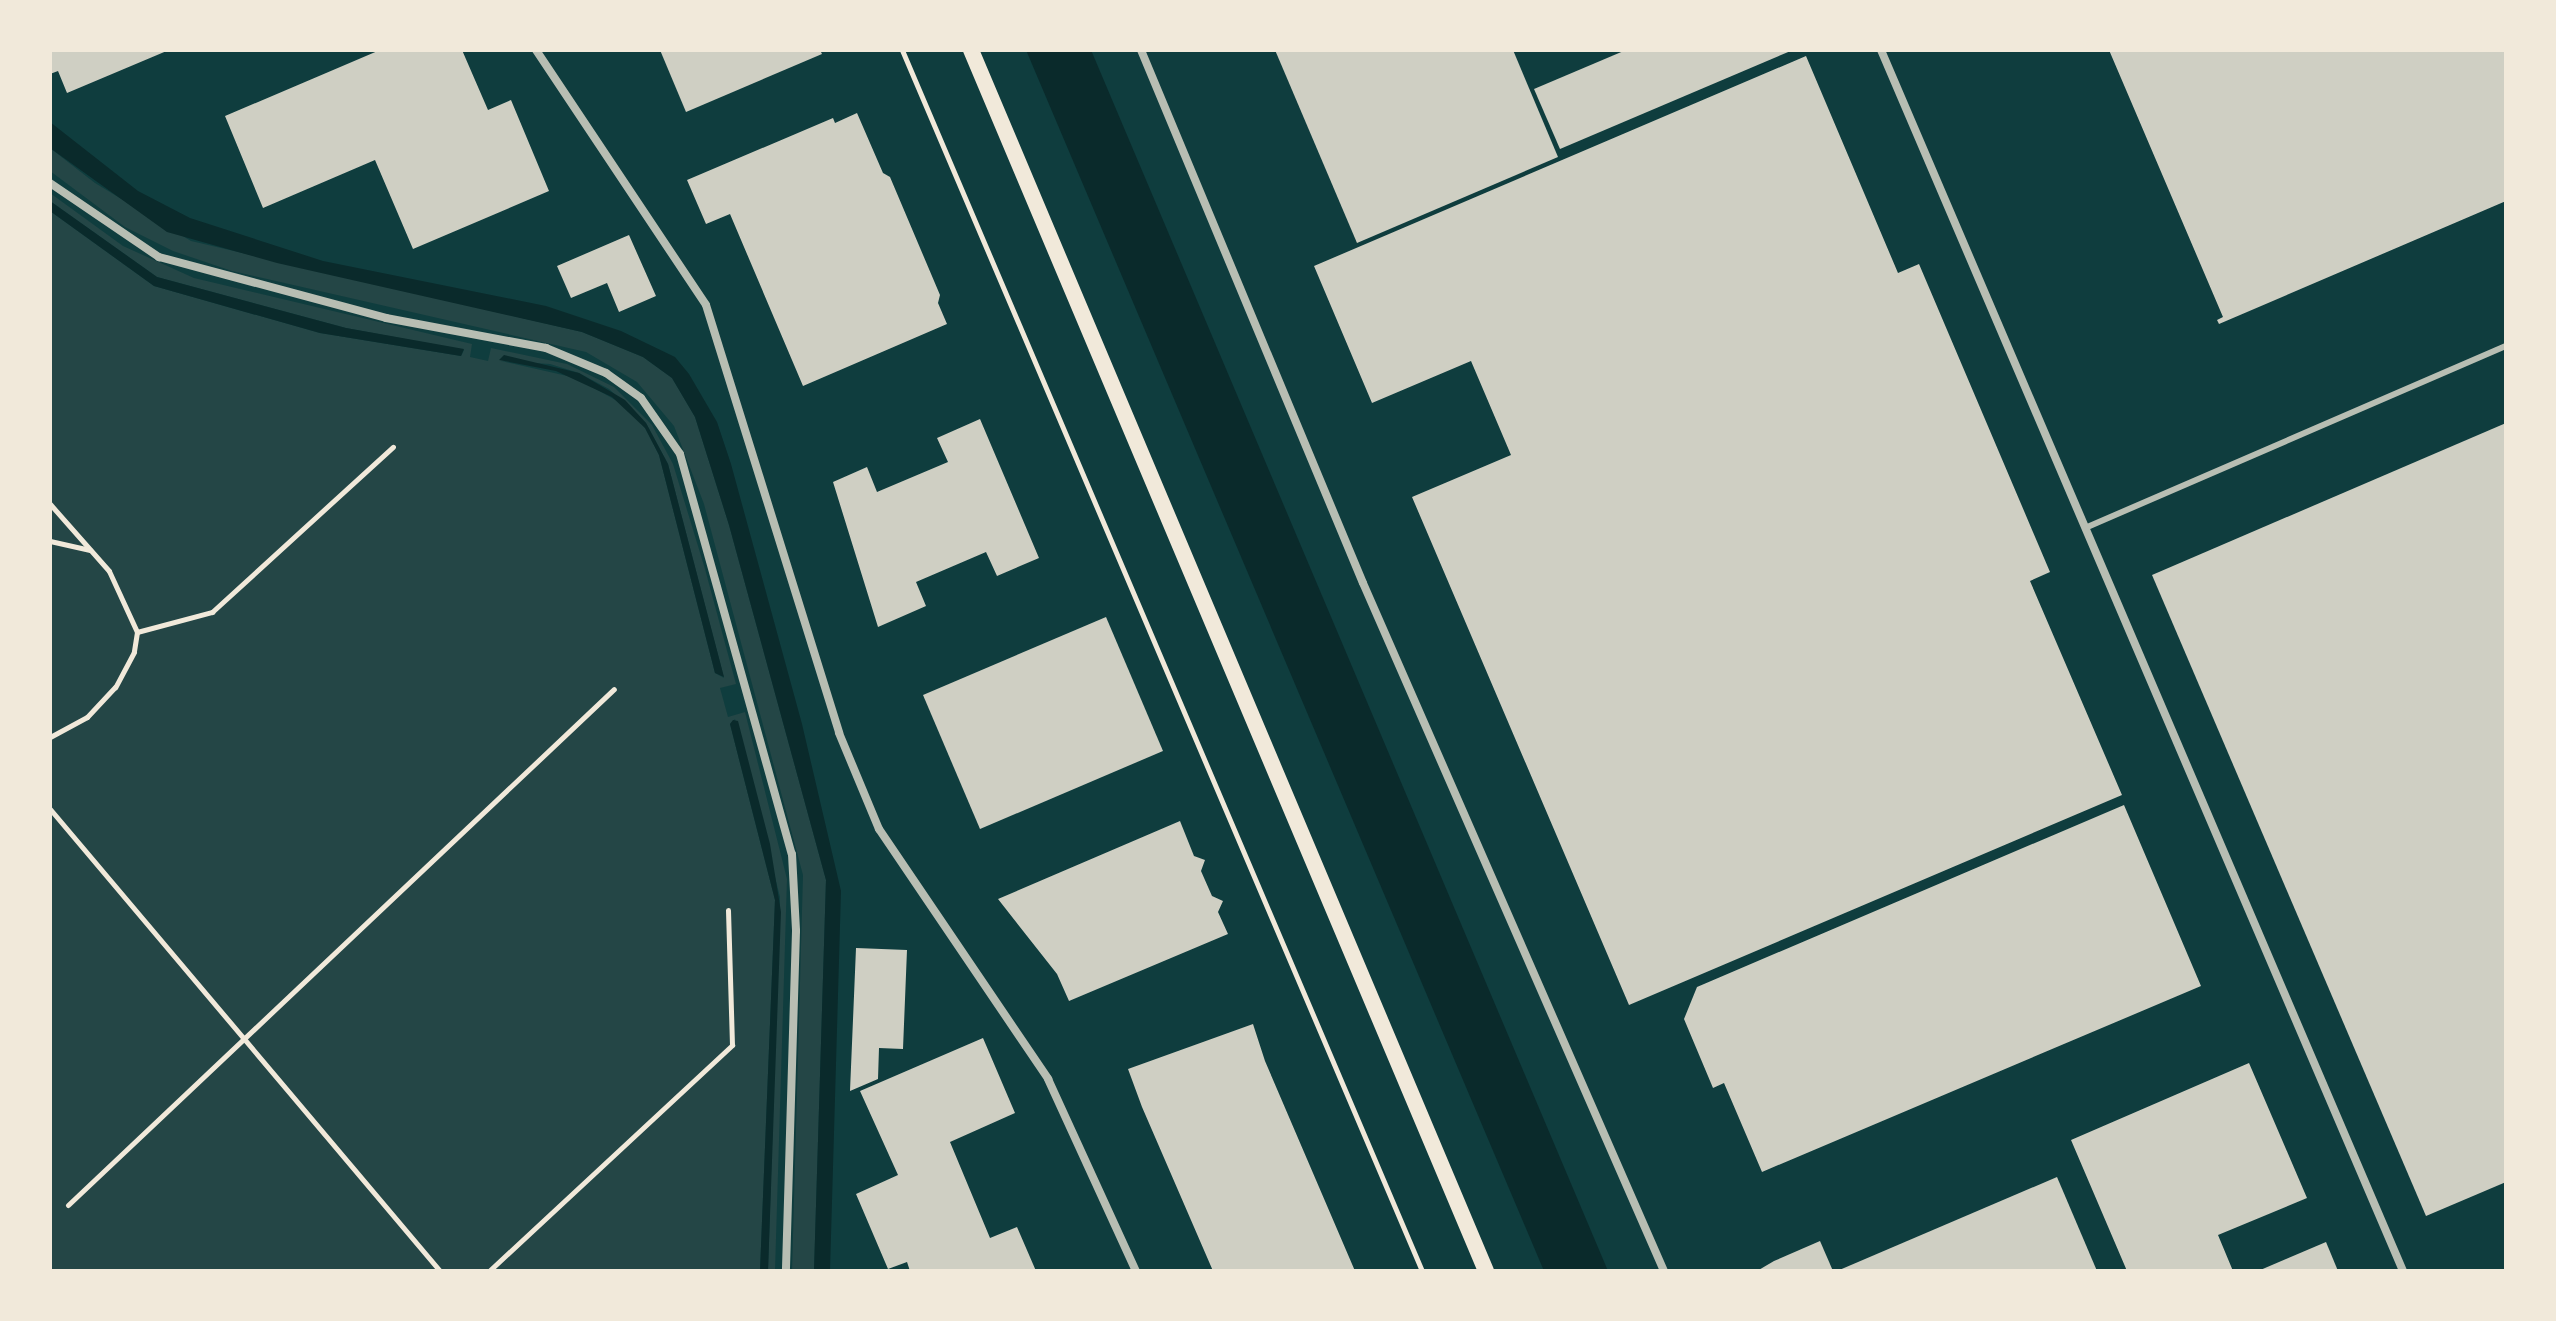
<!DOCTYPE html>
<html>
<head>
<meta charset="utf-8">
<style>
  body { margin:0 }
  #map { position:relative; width:2556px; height:1321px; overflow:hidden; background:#0f3d3e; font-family:"Times New Roman",serif }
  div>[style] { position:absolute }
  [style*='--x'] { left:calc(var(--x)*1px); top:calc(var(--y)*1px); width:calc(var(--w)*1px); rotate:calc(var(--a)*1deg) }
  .green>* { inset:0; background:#244646 }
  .water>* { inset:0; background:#0a2a2b }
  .building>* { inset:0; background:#cfcfc3 }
  .path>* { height:5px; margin:-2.5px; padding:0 2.5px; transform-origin:2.5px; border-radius:2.5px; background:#f1e9da }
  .service>* { height:6px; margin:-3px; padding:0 3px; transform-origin:3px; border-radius:3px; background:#b8beb3 }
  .minor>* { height:8px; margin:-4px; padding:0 4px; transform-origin:4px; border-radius:4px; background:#b8beb3 }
  .secondary>* { height:16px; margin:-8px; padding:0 8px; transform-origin:8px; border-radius:8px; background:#f1e9da }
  span { translate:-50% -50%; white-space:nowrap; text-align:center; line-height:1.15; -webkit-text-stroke:6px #f1e9da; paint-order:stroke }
  .frame { position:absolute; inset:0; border:52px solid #f1e9da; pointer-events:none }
</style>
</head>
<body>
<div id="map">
  <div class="green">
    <div style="clip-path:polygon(50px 148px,95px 183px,191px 241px,582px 332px,643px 357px,672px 378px,695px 417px,729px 525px,826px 880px,814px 1271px,792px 1271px,803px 875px,704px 504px,674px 426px,637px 382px,586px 352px,232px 271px,173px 251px,125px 227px,50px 171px)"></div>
    <div style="clip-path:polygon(evenodd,50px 193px,123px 246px,194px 278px,472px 344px,470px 357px,488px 361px,491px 348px,567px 364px,614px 387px,652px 425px,673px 464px,705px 569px,736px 684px,720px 688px,728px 717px,745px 712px,787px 879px,775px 1271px,768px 1271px,780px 897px,735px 719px,730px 724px,775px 900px,760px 1271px,50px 1271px,50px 211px,154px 286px,320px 333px,461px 356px,464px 350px,346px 328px,157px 277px,50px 201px,50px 193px,501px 361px,550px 364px,579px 373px,609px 389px,646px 423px,668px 464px,724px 678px,715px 673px,659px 455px,645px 428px,628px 407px,576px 378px,501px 361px)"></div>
  </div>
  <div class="water">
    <div style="clip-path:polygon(1026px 50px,1091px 50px,1608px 1271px,1544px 1271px)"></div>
    <div style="clip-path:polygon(50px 122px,138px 191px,190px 218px,323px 261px,546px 306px,621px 331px,675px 357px,689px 374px,717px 422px,731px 464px,802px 724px,841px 891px,830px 1271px,814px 1271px,826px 880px,729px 525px,695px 417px,672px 378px,643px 357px,582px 332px,277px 263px,167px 232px,50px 148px)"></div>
    <div style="clip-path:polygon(50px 201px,157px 277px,346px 328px,464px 349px,461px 356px,320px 333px,154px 286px,50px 211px)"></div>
    <div style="clip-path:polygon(504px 355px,579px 373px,625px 400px,646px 423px,668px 464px,724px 677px,715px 673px,659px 455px,645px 428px,612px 397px,556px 371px,499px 360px)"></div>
    <div style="clip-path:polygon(733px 720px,738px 721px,770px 844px,781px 912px,768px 1271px,760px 1271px,775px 900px,730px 724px)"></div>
  </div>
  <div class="building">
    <div style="clip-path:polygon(50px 50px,169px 50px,67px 93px,58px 71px,50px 74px)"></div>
    <div style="clip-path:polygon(380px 50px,462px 50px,488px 110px,511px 100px,549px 191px,413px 249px,375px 160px,263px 208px,225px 116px)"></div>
    <div style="clip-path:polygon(660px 50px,820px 50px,822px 54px,686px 112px)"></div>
    <div style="clip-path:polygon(1275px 50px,1513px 50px,1558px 157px,1357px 243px)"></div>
    <div style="clip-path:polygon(1626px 50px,1793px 50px,1560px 149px,1534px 89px)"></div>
    <div style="clip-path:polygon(2109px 50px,2506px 50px,2506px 201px,2219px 324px,2217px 320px,2223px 317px)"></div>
    <div style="clip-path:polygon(1806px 56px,1898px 273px,1919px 264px,2050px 572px,2030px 581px,2122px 795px,1629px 1005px,1412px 497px,1511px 455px,1471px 361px,1372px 403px,1314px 266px)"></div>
    <div style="clip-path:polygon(857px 113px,883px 173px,890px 177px,940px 295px,938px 303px,947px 324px,803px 386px,730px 214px,706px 224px,687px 180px,833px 118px,835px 123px)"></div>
    <div style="clip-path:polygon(629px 235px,656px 296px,619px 312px,607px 283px,571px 298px,557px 266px)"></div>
    <div style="clip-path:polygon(980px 419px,1039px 558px,997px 576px,986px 552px,916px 582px,926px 606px,878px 627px,833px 482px,867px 467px,877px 492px,948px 462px,937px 438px)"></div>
    <div style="clip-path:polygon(2506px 423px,2506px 1182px,2426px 1216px,2152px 575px)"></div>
    <div style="clip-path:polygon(1106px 617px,1163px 751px,980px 829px,923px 695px)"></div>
    <div style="clip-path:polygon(2124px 805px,2201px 986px,1762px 1172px,1724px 1083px,1713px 1088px,1684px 1019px,1697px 987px)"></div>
    <div style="clip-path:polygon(1180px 821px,1194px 856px,1205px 860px,1201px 871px,1212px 896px,1223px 901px,1218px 912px,1228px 934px,1069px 1001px,1057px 974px,998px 899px)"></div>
    <div style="clip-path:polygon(856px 948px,907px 950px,903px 1049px,879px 1048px,878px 1079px,850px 1091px)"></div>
    <div style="clip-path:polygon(1253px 1024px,1265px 1061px,1355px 1271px,1213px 1271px,1142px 1107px,1128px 1069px)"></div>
    <div style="clip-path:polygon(983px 1038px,1015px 1113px,950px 1142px,990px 1238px,1017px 1227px,1036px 1271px,910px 1271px,907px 1262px,888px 1269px,856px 1194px,898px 1175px,860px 1091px)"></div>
    <div style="clip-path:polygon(2249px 1063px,2307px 1198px,2218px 1235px,2233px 1271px,2127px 1271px,2071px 1140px)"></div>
    <div style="clip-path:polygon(2057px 1177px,2097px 1271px,1837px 1271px)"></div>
    <div style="clip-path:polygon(1820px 1241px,1833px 1271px,1757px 1271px,1774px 1261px)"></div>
    <div style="clip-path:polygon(2326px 1242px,2338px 1271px,2258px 1271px,2286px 1259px)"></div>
  </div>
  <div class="path">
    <div style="--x:902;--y:50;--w:1327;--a:66.93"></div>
    <div style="--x:50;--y:504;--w:89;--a:48.6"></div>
    <div style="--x:109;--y:571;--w:67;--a:65.3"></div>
    <div style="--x:137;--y:632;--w:20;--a:99"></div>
    <div style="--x:134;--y:652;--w:40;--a:118"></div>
    <div style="--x:115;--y:687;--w:41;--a:133"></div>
    <div style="--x:87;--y:717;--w:42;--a:151.6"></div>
    <div style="--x:50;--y:541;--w:41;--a:12.7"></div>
    <div style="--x:137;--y:632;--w:78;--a:-14.9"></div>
    <div style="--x:212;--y:612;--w:245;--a:-42.4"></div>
    <div style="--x:50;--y:809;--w:605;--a:49.83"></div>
    <div style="--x:68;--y:1205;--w:751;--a:-43.38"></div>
    <div style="--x:489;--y:1271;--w:332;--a:-42.9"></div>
    <div style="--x:732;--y:1045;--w:135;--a:-91.7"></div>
  </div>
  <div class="service">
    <div style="--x:2085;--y:528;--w:459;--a:-23.4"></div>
  </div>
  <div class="minor">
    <div style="--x:536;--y:50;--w:306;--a:56.3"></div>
    <div style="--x:706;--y:305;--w:448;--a:72.7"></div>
    <div style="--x:839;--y:733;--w:104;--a:67.4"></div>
    <div style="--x:879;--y:829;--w:302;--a:55.9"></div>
    <div style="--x:1048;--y:1079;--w:211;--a:65.4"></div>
    <div style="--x:1141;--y:50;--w:577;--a:67.39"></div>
    <div style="--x:1363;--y:583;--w:751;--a:66.37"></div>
    <div style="--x:1881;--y:50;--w:1328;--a:66.85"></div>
    <div style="--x:50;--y:183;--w:132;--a:34.2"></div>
    <div style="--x:159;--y:257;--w:235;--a:15"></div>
    <div style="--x:386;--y:318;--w:163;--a:10.6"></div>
    <div style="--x:546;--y:348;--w:65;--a:22.6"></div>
    <div style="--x:606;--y:373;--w:43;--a:35.5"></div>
    <div style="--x:641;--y:398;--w:68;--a:55.1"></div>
    <div style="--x:680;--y:454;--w:415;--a:74.4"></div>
    <div style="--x:792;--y:854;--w:77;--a:87"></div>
    <div style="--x:796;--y:931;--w:340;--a:91.7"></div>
  </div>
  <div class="secondary">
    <div style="--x:971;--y:50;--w:1325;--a:67.13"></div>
  </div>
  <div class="frame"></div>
</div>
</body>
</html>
